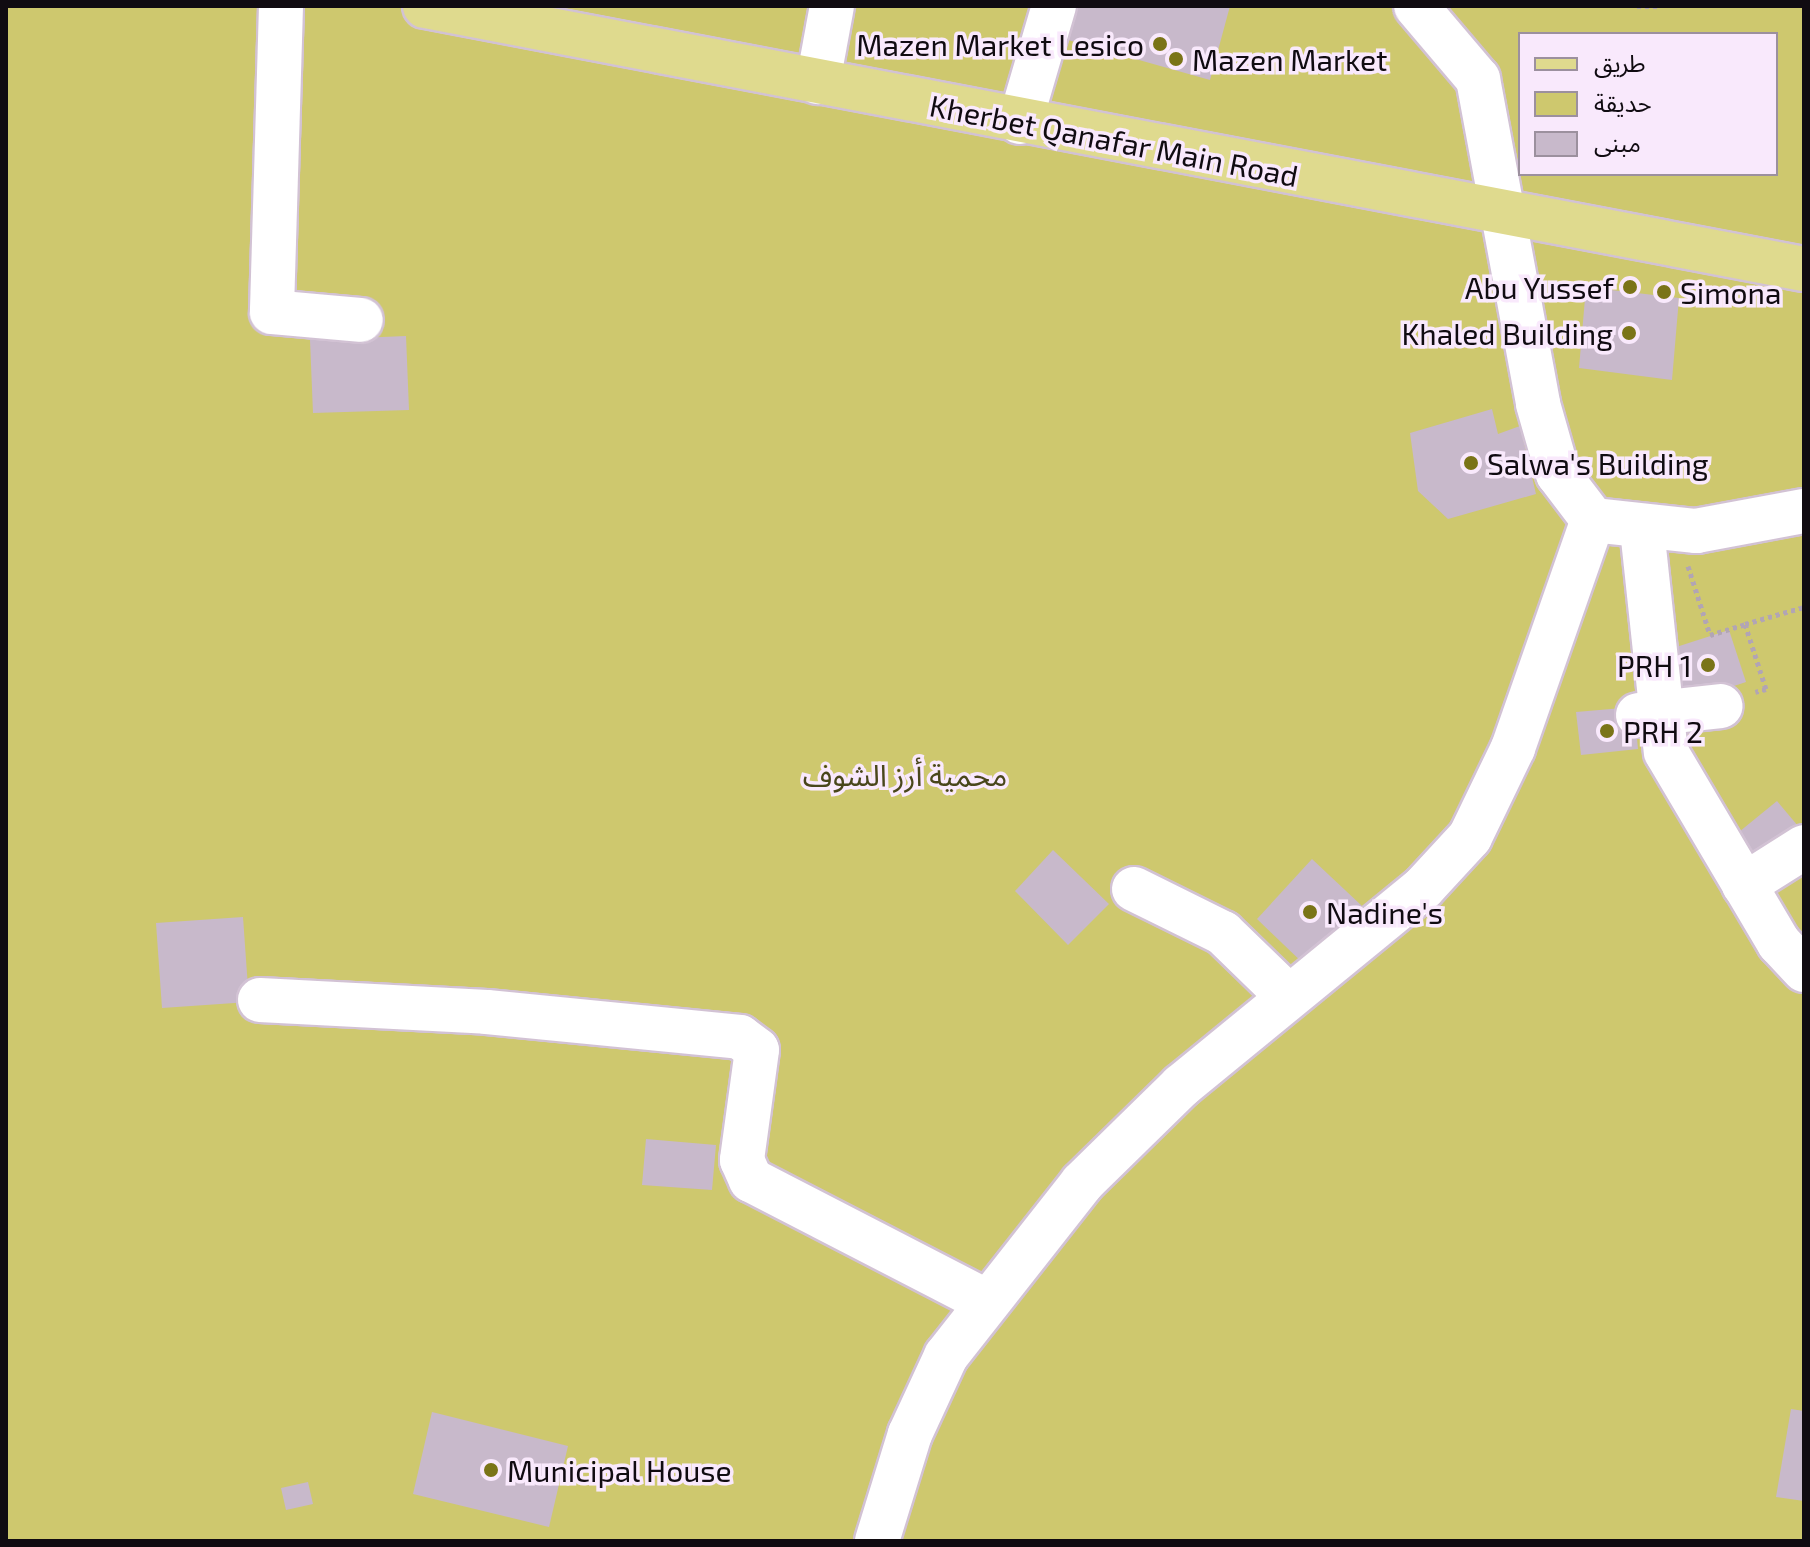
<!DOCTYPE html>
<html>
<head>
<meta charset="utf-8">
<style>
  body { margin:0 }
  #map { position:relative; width:1810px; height:1547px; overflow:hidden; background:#f9e9fc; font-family:"Exo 2","Noto Sans Arabic",sans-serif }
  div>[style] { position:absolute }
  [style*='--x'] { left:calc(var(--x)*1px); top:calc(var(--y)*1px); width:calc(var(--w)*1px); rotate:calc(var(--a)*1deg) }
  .green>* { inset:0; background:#cec86e }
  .building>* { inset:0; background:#c8b9cb }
  .path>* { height:5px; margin-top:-2.5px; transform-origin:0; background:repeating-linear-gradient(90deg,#b2a5b4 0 4px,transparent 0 8px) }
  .roads { filter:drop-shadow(2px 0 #d2c2d4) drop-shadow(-2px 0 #d2c2d4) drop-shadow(0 2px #d2c2d4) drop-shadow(0 -2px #d2c2d4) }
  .minor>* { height:44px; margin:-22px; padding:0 22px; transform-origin:22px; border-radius:22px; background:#fff }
  .major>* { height:44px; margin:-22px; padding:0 22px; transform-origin:22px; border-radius:22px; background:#dfda8e }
  .dots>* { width:22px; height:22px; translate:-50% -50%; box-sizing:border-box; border:4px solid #f9e9fc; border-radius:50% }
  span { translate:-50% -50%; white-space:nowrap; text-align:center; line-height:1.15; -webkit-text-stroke:7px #f9e9fc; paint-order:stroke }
  .poi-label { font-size:30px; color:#100b11 }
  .right { translate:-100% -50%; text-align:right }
  .left { translate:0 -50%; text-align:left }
  .street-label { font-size:30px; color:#100b11 }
  .park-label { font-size:30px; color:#49461b }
  .frame { position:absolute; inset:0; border:8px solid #100b11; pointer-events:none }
  .legend { position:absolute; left:1518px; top:32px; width:260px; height:144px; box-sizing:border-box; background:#f9e9fc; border:2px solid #9c909e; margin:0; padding:10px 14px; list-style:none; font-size:24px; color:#100b11 }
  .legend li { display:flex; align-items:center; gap:16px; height:40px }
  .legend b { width:40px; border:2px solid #9c909e }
</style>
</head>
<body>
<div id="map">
  <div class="green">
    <div style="clip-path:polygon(evenodd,6px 6px,1804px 6px,1804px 1541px,6px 1541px,6px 6px,1520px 34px,1776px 34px,1776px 174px,1520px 174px,1520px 34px)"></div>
  </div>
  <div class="building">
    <div style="clip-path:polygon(1070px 6px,1230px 6px,1210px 80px,1061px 38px)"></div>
    <div style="clip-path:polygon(1586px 287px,1679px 298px,1672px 380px,1579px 368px)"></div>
    <div style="clip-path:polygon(406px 336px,409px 410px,313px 413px,310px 340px)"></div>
    <div style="clip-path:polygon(1492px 409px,1498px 434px,1520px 426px,1536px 494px,1448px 519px,1418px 491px,1410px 433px)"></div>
    <div style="clip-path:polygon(1729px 630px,1746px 682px,1686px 702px,1670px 649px)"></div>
    <div style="clip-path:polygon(1634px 707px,1638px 749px,1581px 755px,1576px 712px)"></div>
    <div style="clip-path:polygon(1777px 801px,1798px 826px,1755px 861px,1734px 836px)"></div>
    <div style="clip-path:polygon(1053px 850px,1109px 904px,1068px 945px,1015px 891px)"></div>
    <div style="clip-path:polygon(1312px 859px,1362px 906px,1307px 967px,1257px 919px)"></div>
    <div style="clip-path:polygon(243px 917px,249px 1002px,162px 1008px,156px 923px)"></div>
    <div style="clip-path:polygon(646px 1139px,716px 1145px,712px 1190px,642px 1185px)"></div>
    <div style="clip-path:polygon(1791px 1409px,1804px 1411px,1804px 1501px,1776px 1497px)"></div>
    <div style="clip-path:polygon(432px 1412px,568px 1446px,549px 1527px,413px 1494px)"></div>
    <div style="clip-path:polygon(308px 1482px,313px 1504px,286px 1510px,281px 1488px)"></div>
  </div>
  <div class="path">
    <div style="--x:1637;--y:6;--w:21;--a:0"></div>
    <div style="--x:1688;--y:566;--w:72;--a:72.3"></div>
    <div style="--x:1710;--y:635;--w:37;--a:-17"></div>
    <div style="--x:1745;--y:624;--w:68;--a:72.1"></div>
    <div style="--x:1766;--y:689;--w:11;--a:165"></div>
    <div style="--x:1745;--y:624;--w:61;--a:-16.1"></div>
  </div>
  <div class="roads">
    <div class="minor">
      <div style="--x:281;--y:6;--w:306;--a:91.7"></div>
      <div style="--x:272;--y:312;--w:89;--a:5.1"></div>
      <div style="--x:1416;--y:6;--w:96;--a:49.7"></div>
      <div style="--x:1478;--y:79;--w:330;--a:79.5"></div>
      <div style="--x:1538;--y:404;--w:73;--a:74.1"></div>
      <div style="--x:1558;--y:474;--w:58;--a:52.7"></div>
      <div style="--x:1593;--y:520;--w:104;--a:6.1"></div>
      <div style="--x:1696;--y:531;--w:110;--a:-10.5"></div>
      <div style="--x:818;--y:82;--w:77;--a:-79.6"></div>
      <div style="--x:1020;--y:122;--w:121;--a:-73.7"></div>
      <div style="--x:1642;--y:529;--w:224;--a:83.9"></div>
      <div style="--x:1666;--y:752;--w:222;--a:59.4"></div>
      <div style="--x:1779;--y:943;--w:37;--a:47"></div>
      <div style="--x:1638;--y:715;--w:83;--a:-6.2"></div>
      <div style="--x:1744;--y:885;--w:71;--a:-32.3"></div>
      <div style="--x:1134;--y:889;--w:99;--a:26.3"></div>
      <div style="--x:1223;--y:933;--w:91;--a:44.1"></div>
      <div style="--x:260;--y:1000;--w:227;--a:3"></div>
      <div style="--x:487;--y:1012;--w:254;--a:5.6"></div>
      <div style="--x:740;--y:1037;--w:21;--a:37"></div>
      <div style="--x:757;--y:1050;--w:111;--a:97.8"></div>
      <div style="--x:742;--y:1160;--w:22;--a:66"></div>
      <div style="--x:751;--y:1180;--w:266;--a:27.3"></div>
      <div style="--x:877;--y:1541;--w:112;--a:-72.9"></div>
      <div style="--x:910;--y:1434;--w:86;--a:-65.2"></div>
      <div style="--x:946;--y:1356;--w:220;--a:-51.8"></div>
      <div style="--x:1082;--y:1183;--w:139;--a:-44.4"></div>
      <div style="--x:1181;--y:1086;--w:313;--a:-39.3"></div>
      <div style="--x:1423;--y:888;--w:69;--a:-47.3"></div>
      <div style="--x:1470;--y:837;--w:99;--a:-64.2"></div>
      <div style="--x:1513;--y:748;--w:242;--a:-70.7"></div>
    </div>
    <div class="major">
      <div style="--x:425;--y:6;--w:1404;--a:10.8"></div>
    </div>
  </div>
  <div class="dots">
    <div style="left:1160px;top:44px;background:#7a7418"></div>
    <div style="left:1176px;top:59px;background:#7a7418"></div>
    <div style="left:1630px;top:287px;background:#7a7418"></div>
    <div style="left:1664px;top:292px;background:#7a7418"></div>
    <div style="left:1629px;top:333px;background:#7a7418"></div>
    <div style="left:1471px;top:463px;background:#7a7418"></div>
    <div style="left:1708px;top:665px;background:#7a7418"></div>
    <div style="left:1607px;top:731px;background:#7a7418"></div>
    <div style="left:1310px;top:912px;background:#7a7418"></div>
    <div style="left:491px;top:1470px;background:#7a7418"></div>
  </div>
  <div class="poi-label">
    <span class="right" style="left:1144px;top:44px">Mazen Market Lesico</span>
    <span class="left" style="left:1192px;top:59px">Mazen Market</span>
    <span class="right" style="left:1614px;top:287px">Abu Yussef</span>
    <span class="left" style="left:1680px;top:292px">Simona</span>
    <span class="right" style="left:1613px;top:333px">Khaled Building</span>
    <span class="left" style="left:1487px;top:463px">Salwa's Building</span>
    <span class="right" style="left:1692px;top:665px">PRH 1</span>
    <span class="left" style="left:1623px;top:731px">PRH 2</span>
    <span class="left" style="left:1326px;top:912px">Nadine's</span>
    <span class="left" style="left:507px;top:1470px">Municipal House</span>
  </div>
  <div class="street-label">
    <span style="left:1114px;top:140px;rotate:11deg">Kherbet Qanafar Main Road</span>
  </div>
  <div class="park-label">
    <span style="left:905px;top:774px">محمية أرز الشوف</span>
  </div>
  <div class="frame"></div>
  <ul class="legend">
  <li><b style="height:10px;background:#dfda8e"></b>طريق</li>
  <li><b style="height:22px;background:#cec86e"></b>حديقة</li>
  <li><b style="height:22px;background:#c8b9cb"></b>مبنى</li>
  </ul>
</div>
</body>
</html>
